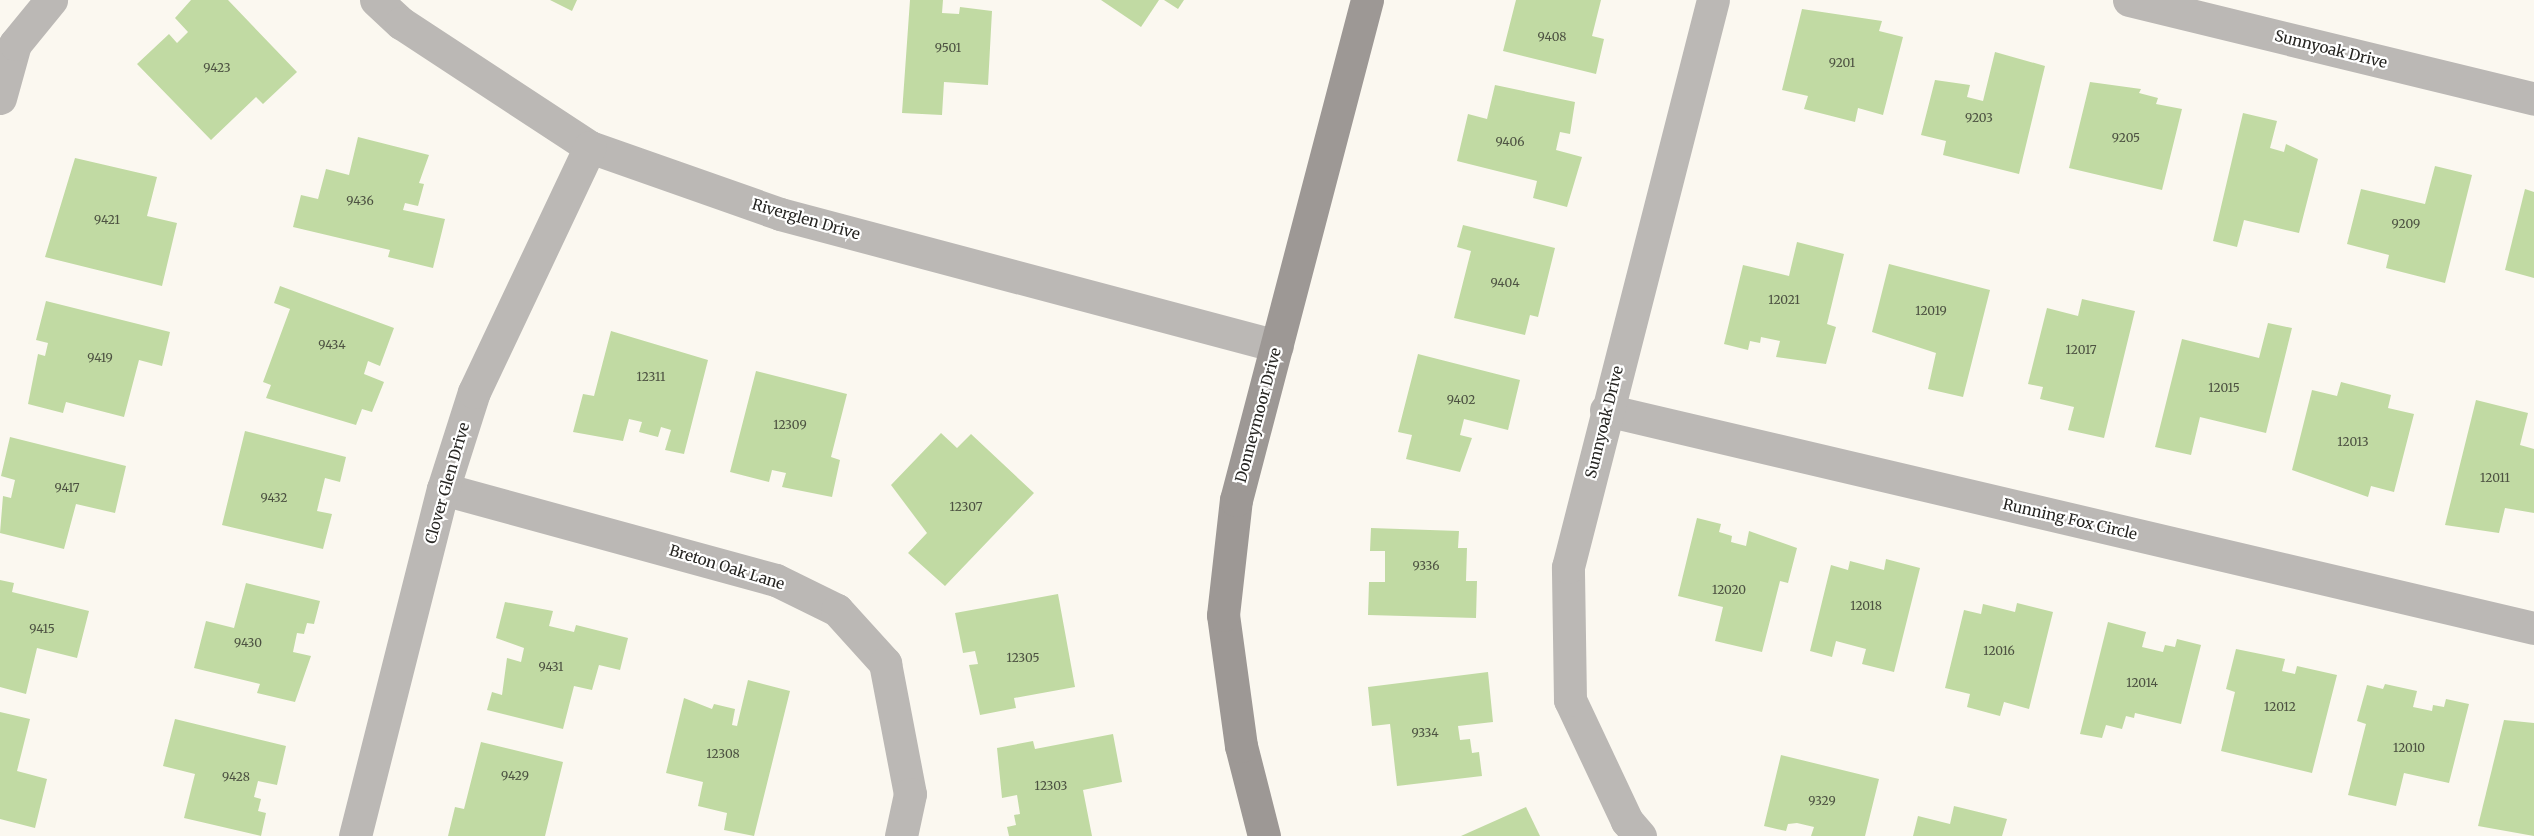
<!DOCTYPE html>
<html>
<head>
<meta charset="utf-8">
<style>
  body { margin:0 }
  #map { position:relative; width:2534px; height:836px; overflow:hidden; background:#fbf8f0; font-family:Merriweather,serif }
  div>[style] { position:absolute }
  [style*='--x'] { left:calc(var(--x)*1px); top:calc(var(--y)*1px); width:calc(var(--w)*1px); rotate:calc(var(--a)*1deg) }
  .building>* { inset:0; background:#c1daa3 }
  .street>* { height:33px; margin:-16.5px; padding:0 16.5px; transform-origin:16.5px; border-radius:16.5px; background:#bbb8b5 }
  .secondary>* { height:33px; margin:-16.5px; padding:0 16.5px; transform-origin:16.5px; border-radius:16.5px; background:#9d9895 }
  span { translate:-50% -50%; white-space:nowrap; text-align:center; line-height:1.15; -webkit-text-stroke:4.5px #fff; paint-order:stroke }
  .number-label { font-size:12px; color:#4d5242 }
  .number-label span { -webkit-text-stroke-width:0 }
  .street-label { font-size:15px; color:#262522 }
</style>
</head>
<body>
<div id="map">
  <div class="building">
    <div style="clip-path:polygon(191px 0,228px 0,297px 72px,263px 104px,256px 97px,211px 140px,137px 64px,169px 34px,177px 43px,188px 32px,175px 18px)"></div>
    <div style="clip-path:polygon(550px 0,577px 0,572px 11px)"></div>
    <div style="clip-path:polygon(910px 0,943px 0,942px 13px,959px 14px,960px 7px,992px 11px,988px 85px,944px 82px,942px 115px,902px 113px)"></div>
    <div style="clip-path:polygon(1101px 0,1159px 0,1141px 27px)"></div>
    <div style="clip-path:polygon(1164px 0,1184px 0,1178px 9px)"></div>
    <div style="clip-path:polygon(1516px 0,1601px 0,1592px 36px,1604px 39px,1596px 74px,1503px 51px)"></div>
    <div style="clip-path:polygon(1802px 9px,1882px 21px,1879px 31px,1903px 37px,1883px 115px,1858px 108px,1855px 122px,1804px 109px,1808px 96px,1782px 90px)"></div>
    <div style="clip-path:polygon(1995px 52px,2045px 66px,2019px 174px,1943px 155px,1946px 141px,1921px 135px,1935px 80px,1970px 85px,1967px 97px,1983px 101px)"></div>
    <div style="clip-path:polygon(2090px 82px,2141px 89px,2139px 93px,2158px 98px,2156px 104px,2182px 109px,2162px 190px,2069px 168px)"></div>
    <div style="clip-path:polygon(1495px 85px,1575px 102px,1570px 134px,1560px 132px,1556px 150px,1582px 157px,1567px 207px,1533px 198px,1537px 181px,1457px 161px,1468px 114px,1487px 119px)"></div>
    <div style="clip-path:polygon(2243px 113px,2277px 121px,2270px 148px,2284px 152px,2286px 144px,2318px 159px,2299px 233px,2244px 220px,2237px 247px,2213px 241px)"></div>
    <div style="clip-path:polygon(358px 137px,429px 155px,419px 183px,424px 184px,418px 206px,405px 203px,403px 210px,445px 219px,433px 268px,388px 257px,390px 250px,293px 227px,301px 195px,318px 199px,326px 169px,349px 175px)"></div>
    <div style="clip-path:polygon(75px 158px,157px 177px,147px 216px,177px 223px,162px 286px,45px 257px)"></div>
    <div style="clip-path:polygon(2435px 166px,2472px 175px,2445px 283px,2386px 268px,2389px 255px,2347px 244px,2361px 189px,2425px 204px)"></div>
    <div style="clip-path:polygon(2525px 189px,2534px 192px,2534px 278px,2505px 270px)"></div>
    <div style="clip-path:polygon(1463px 225px,1555px 248px,1538px 317px,1530px 315px,1525px 335px,1454px 318px,1471px 251px,1457px 247px)"></div>
    <div style="clip-path:polygon(1797px 242px,1844px 254px,1827px 324px,1836px 327px,1826px 364px,1776px 357px,1780px 341px,1761px 337px,1760px 343px,1750px 341px,1748px 350px,1724px 344px,1743px 265px,1789px 276px)"></div>
    <div style="clip-path:polygon(1889px 264px,1990px 290px,1963px 397px,1928px 389px,1936px 353px,1872px 332px)"></div>
    <div style="clip-path:polygon(280px 286px,394px 328px,380px 366px,368px 361px,364px 374px,384px 382px,372px 412px,362px 409px,356px 425px,266px 398px,271px 385px,263px 382px,290px 309px,274px 303px)"></div>
    <div style="clip-path:polygon(2082px 299px,2135px 311px,2104px 438px,2068px 430px,2074px 407px,2040px 399px,2043px 387px,2028px 384px,2047px 308px,2078px 316px)"></div>
    <div style="clip-path:polygon(46px 301px,170px 332px,162px 366px,139px 360px,124px 417px,66px 402px,63px 413px,28px 404px,38px 354px,45px 356px,48px 343px,36px 340px)"></div>
    <div style="clip-path:polygon(2268px 323px,2292px 328px,2266px 433px,2200px 417px,2191px 455px,2155px 447px,2182px 339px,2259px 358px)"></div>
    <div style="clip-path:polygon(611px 331px,708px 360px,684px 454px,665px 450px,671px 430px,661px 427px,658px 437px,639px 432px,642px 422px,629px 419px,623px 441px,573px 432px,583px 394px,594px 396px)"></div>
    <div style="clip-path:polygon(1418px 354px,1520px 380px,1508px 430px,1464px 419px,1460px 435px,1472px 438px,1460px 472px,1406px 459px,1412px 435px,1398px 432px)"></div>
    <div style="clip-path:polygon(756px 371px,847px 394px,831px 457px,840px 460px,832px 497px,782px 487px,786px 473px,772px 470px,769px 482px,730px 472px)"></div>
    <div style="clip-path:polygon(2341px 382px,2391px 395px,2388px 408px,2414px 414px,2394px 492px,2371px 486px,2368px 497px,2292px 470px,2312px 390px,2337px 396px)"></div>
    <div style="clip-path:polygon(2476px 400px,2528px 413px,2520px 445px,2534px 449px,2534px 513px,2505px 508px,2499px 533px,2445px 525px)"></div>
    <div style="clip-path:polygon(245px 431px,346px 457px,340px 482px,325px 478px,317px 511px,332px 514px,323px 549px,222px 525px)"></div>
    <div style="clip-path:polygon(941px 433px,957px 448px,971px 434px,1034px 493px,945px 586px,908px 553px,927px 533px,891px 485px)"></div>
    <div style="clip-path:polygon(10px 437px,126px 466px,115px 513px,76px 504px,64px 549px,0 533px,3px 496px,11px 498px,15px 480px,1px 476px)"></div>
    <div style="clip-path:polygon(1697px 518px,1721px 524px,1719px 532px,1732px 536px,1731px 542px,1746px 546px,1749px 531px,1797px 548px,1788px 583px,1780px 581px,1762px 652px,1715px 641px,1723px 607px,1678px 596px)"></div>
    <div style="clip-path:polygon(1371px 528px,1459px 531px,1458px 548px,1467px 548px,1466px 581px,1477px 581px,1476px 618px,1368px 615px,1369px 582px,1385px 582px,1385px 551px,1370px 551px)"></div>
    <div style="clip-path:polygon(1886px 559px,1920px 568px,1894px 672px,1862px 664px,1866px 649px,1836px 641px,1832px 657px,1810px 651px,1831px 565px,1848px 570px,1850px 561px,1884px 570px)"></div>
    <div style="clip-path:polygon(0 580px,14px 583px,12px 592px,89px 611px,77px 658px,37px 648px,26px 694px,0 687px)"></div>
    <div style="clip-path:polygon(246px 583px,320px 601px,314px 624px,307px 623px,304px 634px,297px 633px,293px 652px,311px 656px,295px 702px,257px 693px,260px 684px,194px 668px,206px 621px,234px 628px)"></div>
    <div style="clip-path:polygon(1058px 594px,1075px 687px,1014px 698px,1016px 708px,980px 715px,969px 665px,978px 664px,975px 651px,963px 653px,955px 613px)"></div>
    <div style="clip-path:polygon(505px 602px,553px 611px,549px 626px,574px 632px,576px 625px,628px 638px,620px 670px,599px 665px,592px 690px,574px 686px,563px 729px,487px 710px,492px 692px,502px 695px,507px 658px,521px 662px,524px 648px,496px 638px)"></div>
    <div style="clip-path:polygon(2017px 603px,2053px 612px,2029px 709px,2004px 702px,2000px 716px,1967px 707px,1970px 694px,1945px 688px,1964px 610px,1981px 614px,1983px 604px,2015px 612px)"></div>
    <div style="clip-path:polygon(2108px 622px,2146px 632px,2142px 647px,2163px 652px,2165px 645px,2175px 647px,2177px 639px,2201px 645px,2181px 724px,2135px 713px,2134px 718px,2126px 716px,2122px 729px,2106px 725px,2102px 738px,2080px 734px)"></div>
    <div style="clip-path:polygon(2236px 649px,2285px 659px,2282px 671px,2295px 674px,2297px 666px,2337px 675px,2312px 773px,2221px 751px,2235px 692px,2226px 689px)"></div>
    <div style="clip-path:polygon(1488px 672px,1493px 722px,1458px 726px,1460px 740px,1470px 739px,1472px 753px,1479px 752px,1482px 776px,1397px 786px,1390px 724px,1372px 726px,1368px 687px)"></div>
    <div style="clip-path:polygon(748px 680px,790px 691px,754px 836px,724px 830px,727px 813px,698px 806px,703px 782px,666px 773px,684px 698px,712px 709px,714px 704px,735px 709px,732px 725px,737px 726px)"></div>
    <div style="clip-path:polygon(2385px 684px,2417px 691px,2413px 707px,2432px 711px,2433px 705px,2444px 707px,2446px 699px,2469px 704px,2449px 783px,2404px 773px,2396px 806px,2348px 795px,2366px 724px,2357px 721px,2367px 685px,2383px 689px)"></div>
    <div style="clip-path:polygon(0 712px,30px 719px,17px 771px,47px 779px,35px 828px,0 819px)"></div>
    <div style="clip-path:polygon(175px 719px,286px 746px,277px 785px,258px 781px,254px 797px,261px 799px,258px 811px,266px 813px,261px 836px,184px 818px,195px 774px,163px 766px)"></div>
    <div style="clip-path:polygon(2504px 720px,2534px 723px,2534px 836px,2478px 826px)"></div>
    <div style="clip-path:polygon(1113px 734px,1122px 782px,1083px 790px,1092px 836px,1009px 836px,1007px 827px,1016px 825px,1014px 815px,1020px 814px,1017px 795px,1002px 798px,997px 748px,1033px 741px,1035px 749px)"></div>
    <div style="clip-path:polygon(481px 742px,563px 762px,545px 836px,448px 836px,455px 807px,464px 809px)"></div>
    <div style="clip-path:polygon(1781px 755px,1879px 779px,1865px 836px,1811px 836px,1814px 827px,1797px 823px,1788px 824px,1786px 831px,1764px 826px)"></div>
    <div style="clip-path:polygon(1954px 806px,2007px 819px,2002px 836px,1913px 836px,1918px 816px,1950px 824px)"></div>
    <div style="clip-path:polygon(1526px 807px,1540px 836px,1461px 836px)"></div>
  </div>
  <div class="street">
    <div style="--x:376;--y:0;--w:34;--a:43"></div>
    <div style="--x:401;--y:23;--w:226;--a:33.3"></div>
    <div style="--x:590;--y:147;--w:201;--a:19.4"></div>
    <div style="--x:780;--y:214;--w:514;--a:14.87"></div>
    <div style="--x:2129;--y:0;--w:417;--a:13.7"></div>
    <div style="--x:0;--y:98;--w:56;--a:-74.5"></div>
    <div style="--x:15;--y:44;--w:57;--a:-50.7"></div>
    <div style="--x:1606;--y:410;--w:953;--a:13.22"></div>
    <div style="--x:443;--y:489;--w:345;--a:15.3"></div>
    <div style="--x:776;--y:580;--w:68;--a:26.2"></div>
    <div style="--x:837;--y:610;--w:72;--a:47.8"></div>
    <div style="--x:885;--y:663;--w:133;--a:79.2"></div>
    <div style="--x:910;--y:794;--w:43;--a:102.1"></div>
    <div style="--x:355;--y:836;--w:358;--a:-75.8"></div>
    <div style="--x:443;--y:489;--w:102;--a:-72.3"></div>
    <div style="--x:474;--y:392;--w:271;--a:-64.7"></div>
    <div style="--x:1640;--y:836;--w:20;--a:-131"></div>
    <div style="--x:1627;--y:821;--w:134;--a:-115.2"></div>
    <div style="--x:1570;--y:700;--w:133;--a:-90.9"></div>
    <div style="--x:1568;--y:567;--w:585;--a:-75.66"></div>
  </div>
  <div class="secondary">
    <div style="--x:1264;--y:836;--w:93;--a:-104.3"></div>
    <div style="--x:1241;--y:746;--w:132;--a:-97.8"></div>
    <div style="--x:1223;--y:615;--w:116;--a:-83.6"></div>
    <div style="--x:1236;--y:500;--w:517;--a:-75.32"></div>
  </div>
  <div class="number-label">
    <span style="left:1552px;top:37px">9408</span>
    <span style="left:948px;top:48px">9501</span>
    <span style="left:1842px;top:63px">9201</span>
    <span style="left:217px;top:68px">9423</span>
    <span style="left:1979px;top:118px">9203</span>
    <span style="left:2126px;top:138px">9205</span>
    <span style="left:1510px;top:142px">9406</span>
    <span style="left:360px;top:201px">9436</span>
    <span style="left:107px;top:220px">9421</span>
    <span style="left:2406px;top:224px">9209</span>
    <span style="left:1505px;top:283px">9404</span>
    <span style="left:1784px;top:300px">12021</span>
    <span style="left:1931px;top:311px">12019</span>
    <span style="left:332px;top:345px">9434</span>
    <span style="left:2081px;top:350px">12017</span>
    <span style="left:100px;top:358px">9419</span>
    <span style="left:651px;top:377px">12311</span>
    <span style="left:2224px;top:388px">12015</span>
    <span style="left:1461px;top:400px">9402</span>
    <span style="left:790px;top:425px">12309</span>
    <span style="left:2353px;top:442px">12013</span>
    <span style="left:2495px;top:478px">12011</span>
    <span style="left:67px;top:488px">9417</span>
    <span style="left:274px;top:498px">9432</span>
    <span style="left:966px;top:507px">12307</span>
    <span style="left:1426px;top:566px">9336</span>
    <span style="left:1729px;top:590px">12020</span>
    <span style="left:1866px;top:606px">12018</span>
    <span style="left:42px;top:629px">9415</span>
    <span style="left:248px;top:643px">9430</span>
    <span style="left:1999px;top:651px">12016</span>
    <span style="left:1023px;top:658px">12305</span>
    <span style="left:551px;top:667px">9431</span>
    <span style="left:2142px;top:683px">12014</span>
    <span style="left:2280px;top:707px">12012</span>
    <span style="left:1425px;top:733px">9334</span>
    <span style="left:2409px;top:748px">12010</span>
    <span style="left:723px;top:754px">12308</span>
    <span style="left:515px;top:776px">9429</span>
    <span style="left:236px;top:777px">9428</span>
    <span style="left:1051px;top:786px">12303</span>
    <span style="left:1822px;top:801px">9329</span>
  </div>
  <div class="street-label">
    <span style="left:2331px;top:49px;rotate:14deg">Sunnyoak Drive</span>
    <span style="left:806px;top:219px;rotate:16deg">Riverglen Drive</span>
    <span style="left:1258px;top:415px;rotate:-75deg">Donneymoor Drive</span>
    <span style="left:1604px;top:422px;rotate:-76deg">Sunnyoak Drive</span>
    <span style="left:447px;top:483px;rotate:-74deg">Clover Glen Drive</span>
    <span style="left:2070px;top:519px;rotate:13deg">Running Fox Circle</span>
    <span style="left:727px;top:567px;rotate:17deg">Breton Oak Lane</span>
  </div>
</div>
</body>
</html>
